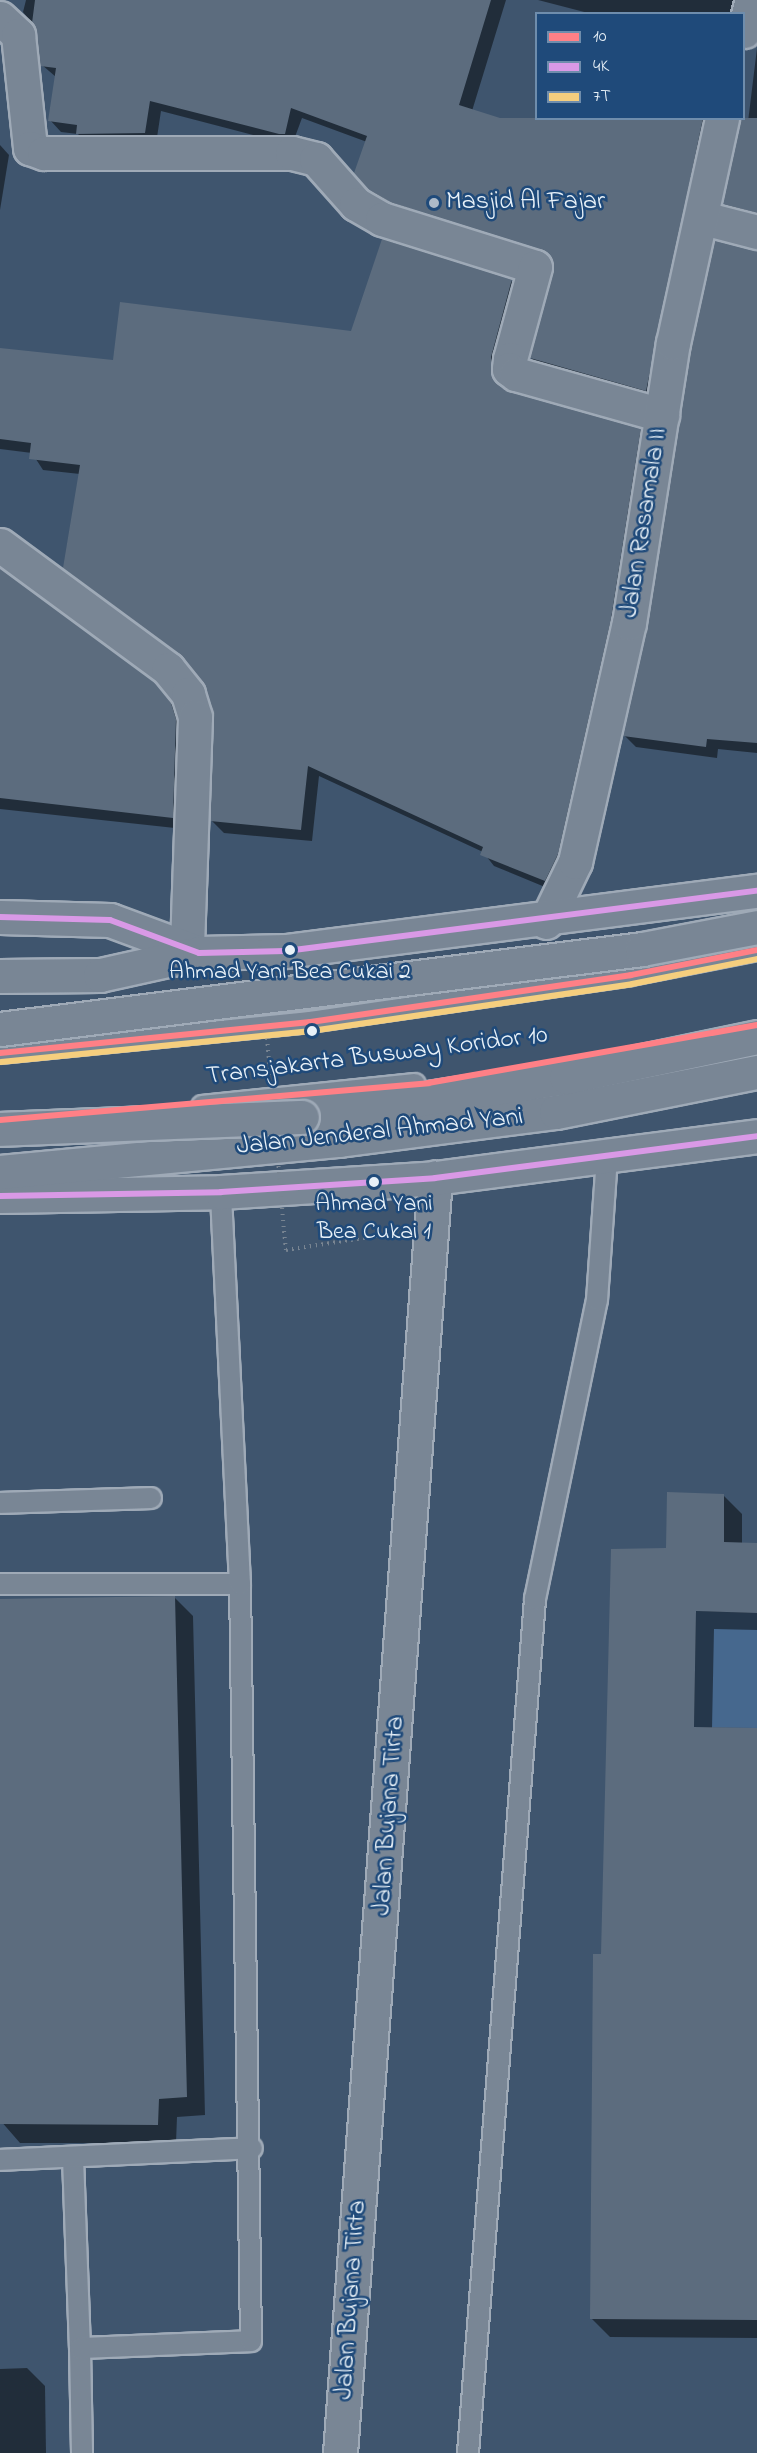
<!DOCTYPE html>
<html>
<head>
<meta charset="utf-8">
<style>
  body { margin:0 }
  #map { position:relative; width:757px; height:2453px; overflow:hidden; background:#3f556e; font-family:"Indie Flower",sans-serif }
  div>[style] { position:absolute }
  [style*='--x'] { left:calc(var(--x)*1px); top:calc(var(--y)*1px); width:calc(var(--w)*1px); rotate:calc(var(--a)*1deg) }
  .green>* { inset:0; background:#46688e }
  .shadow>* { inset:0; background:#0007 }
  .building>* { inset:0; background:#5c6c7e }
  .path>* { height:4px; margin-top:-2px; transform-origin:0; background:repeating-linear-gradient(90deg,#798592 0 1.5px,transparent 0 6px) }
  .roads { filter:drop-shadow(2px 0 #9faab7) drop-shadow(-2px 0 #9faab7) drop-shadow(0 2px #9faab7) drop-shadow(0 -2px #9faab7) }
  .service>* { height:20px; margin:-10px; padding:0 10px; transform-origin:10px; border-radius:10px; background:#798695 }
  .minor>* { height:33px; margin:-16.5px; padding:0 16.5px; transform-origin:16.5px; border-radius:16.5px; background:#798695 }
  .tertiary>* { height:33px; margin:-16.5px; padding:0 16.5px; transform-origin:16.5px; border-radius:16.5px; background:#798695 }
  .secondary>* { height:33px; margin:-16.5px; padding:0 16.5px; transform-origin:16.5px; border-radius:16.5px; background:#798695 }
  .trunk>* { height:33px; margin:-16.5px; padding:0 16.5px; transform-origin:16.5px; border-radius:16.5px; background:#798695 }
  .motorway>* { height:33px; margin:-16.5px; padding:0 16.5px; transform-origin:16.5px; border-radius:16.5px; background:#798695 }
  .path-bridge>* { height:4px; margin-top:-2px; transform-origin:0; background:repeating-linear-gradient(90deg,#798592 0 1.5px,transparent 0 6px) }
  .bridges { filter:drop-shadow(2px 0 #9faab7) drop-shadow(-2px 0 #9faab7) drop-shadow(0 2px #9faab7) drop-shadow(0 -2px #9faab7) }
  .motorway-bridge>* { height:33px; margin:-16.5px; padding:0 16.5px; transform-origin:16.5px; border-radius:16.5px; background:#798695 }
  .bus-1>* { height:6px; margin:-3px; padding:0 3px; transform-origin:3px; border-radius:3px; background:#ff8086 }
  .bus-2>* { height:6px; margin:-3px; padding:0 3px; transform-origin:3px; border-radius:3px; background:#d999e6 }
  .bus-3>* { height:6px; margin:-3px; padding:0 3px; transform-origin:3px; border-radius:3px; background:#f5ce7e }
  .dots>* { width:16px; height:16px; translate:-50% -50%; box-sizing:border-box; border:3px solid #1f4a7a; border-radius:50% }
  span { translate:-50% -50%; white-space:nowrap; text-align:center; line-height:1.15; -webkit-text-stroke:5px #1f4a7a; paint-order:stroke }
  .bus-label { font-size:24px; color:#e8f1f8 }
  .poi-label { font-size:26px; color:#e8f1f8 }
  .left { translate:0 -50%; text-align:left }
  .street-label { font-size:26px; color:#e8f1f8 }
  .legend { position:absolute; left:535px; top:12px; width:210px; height:108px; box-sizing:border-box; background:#1f4a7a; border:2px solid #6f8dac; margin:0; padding:8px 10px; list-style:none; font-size:18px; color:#e8f1f8 }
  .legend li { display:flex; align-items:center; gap:12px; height:30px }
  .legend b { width:30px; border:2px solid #6f8dac }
</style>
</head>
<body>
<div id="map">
  <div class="green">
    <div style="clip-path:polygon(696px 1611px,757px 1613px,757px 1728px,694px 1727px)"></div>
  </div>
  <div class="shadow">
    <div style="clip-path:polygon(26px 0,506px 0,472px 111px,547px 136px,553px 118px,708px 118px,658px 402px,543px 369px,531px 358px,555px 272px,552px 262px,402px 213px,381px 200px,369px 188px,367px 142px,302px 118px,292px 145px,161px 111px,156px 144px,89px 145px,78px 134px,61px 132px,50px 120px,56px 77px,42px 65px,38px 32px,23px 12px)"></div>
    <div style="clip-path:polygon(538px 0,749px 0,744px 14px,592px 14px)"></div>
    <div style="clip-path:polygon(757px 48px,757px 221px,736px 215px,724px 203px,747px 130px)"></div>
    <div style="clip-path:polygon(0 145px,9px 155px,0 210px)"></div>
    <div style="clip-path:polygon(757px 251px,757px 753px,718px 749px,717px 758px,636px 747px,624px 735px)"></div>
    <div style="clip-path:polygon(511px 281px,523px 293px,503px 387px,640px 430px,652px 442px,557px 892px,494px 866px,483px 852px,319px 776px,312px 841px,224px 833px,212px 821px,215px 717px,207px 687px,186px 661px,64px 567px,80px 474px,43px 470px,32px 453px,0 449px,0 349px,115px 362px,352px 333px)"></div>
    <div style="clip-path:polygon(0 570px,154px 684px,183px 716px,184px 829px,0 809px)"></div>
    <div style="clip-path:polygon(723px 1495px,742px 1514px,742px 1544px,757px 1544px,757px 1630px,714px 1629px,712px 1729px,757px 1730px,757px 2338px,610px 2337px,591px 2318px,602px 1956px,667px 1549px)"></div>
    <div style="clip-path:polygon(175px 1598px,193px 1616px,205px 2115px,177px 2117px,176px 2143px,20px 2143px,0 2120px,0 1601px)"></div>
    <div style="clip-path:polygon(27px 2368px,45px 2386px,46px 2453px,0 2453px,0 2369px)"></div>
  </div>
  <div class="building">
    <div style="clip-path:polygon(35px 0,491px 0,459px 105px,500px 118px,703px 118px,646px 391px,530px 358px,553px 272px,549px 255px,390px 202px,368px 189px,354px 173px,367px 136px,291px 108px,285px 134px,279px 134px,150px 101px,145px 133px,76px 134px,77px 125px,48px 121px,56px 68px,40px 66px,32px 23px)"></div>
    <div style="clip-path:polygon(740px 118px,757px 118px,757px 213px,723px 204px)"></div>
    <div style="clip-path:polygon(382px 239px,512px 279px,491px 357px,492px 376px,498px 384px,641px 428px,611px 619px,558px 854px,545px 881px,480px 855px,483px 847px,308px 766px,301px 830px,210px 821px,214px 717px,203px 683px,179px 654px,63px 568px,80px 465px,29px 459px,31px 443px,0 439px,0 348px,113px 360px,120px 302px,351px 331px)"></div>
    <div style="clip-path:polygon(715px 240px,757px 250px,757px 743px,707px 739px,706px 747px,623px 736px,647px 627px,691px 346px)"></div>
    <div style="clip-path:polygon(0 568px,155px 683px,171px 703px,176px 719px,173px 818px,0 798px)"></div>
    <div style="clip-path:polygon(667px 1492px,724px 1494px,724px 1542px,757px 1543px,757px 1613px,696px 1611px,694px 1727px,757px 1728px,757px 2320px,590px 2319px,593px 1954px,601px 1954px,611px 1549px,666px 1548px)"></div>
    <div style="clip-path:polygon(175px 1596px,187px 2097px,159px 2099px,158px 2125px,0 2124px,0 1599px)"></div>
  </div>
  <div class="path">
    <div style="--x:284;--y:1231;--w:19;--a:84"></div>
    <div style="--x:286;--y:1250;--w:104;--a:-8.8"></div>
  </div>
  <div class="roads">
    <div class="service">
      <div style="--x:0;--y:1053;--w:312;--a:-5.7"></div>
      <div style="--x:310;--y:1022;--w:324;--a:-8.3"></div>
      <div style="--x:631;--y:975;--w:128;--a:-11.2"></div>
      <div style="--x:202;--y:1106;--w:214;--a:-5.9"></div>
      <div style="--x:0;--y:1503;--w:151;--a:-1.9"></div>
      <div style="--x:0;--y:1584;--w:240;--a:0"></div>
      <div style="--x:73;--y:2158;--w:190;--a:87.9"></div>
      <div style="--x:0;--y:2160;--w:252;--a:-2.7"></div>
      <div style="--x:82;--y:2453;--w:105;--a:-91.1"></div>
      <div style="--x:80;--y:2348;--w:171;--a:-2.3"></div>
      <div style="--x:251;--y:2341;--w:757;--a:-90.83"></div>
      <div style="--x:240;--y:1584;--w:392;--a:-92.8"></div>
      <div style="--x:468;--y:2453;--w:857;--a:-85.51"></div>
      <div style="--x:535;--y:1599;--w:305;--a:-78.3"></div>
      <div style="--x:597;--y:1300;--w:143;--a:-86"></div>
    </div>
    <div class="minor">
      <div style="--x:0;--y:18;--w:25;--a:43"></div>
      <div style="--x:18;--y:35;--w:114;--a:83.9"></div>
      <div style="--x:30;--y:148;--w:15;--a:20"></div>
      <div style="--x:44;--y:153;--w:248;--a:0"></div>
      <div style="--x:292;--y:153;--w:25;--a:14"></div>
      <div style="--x:316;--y:159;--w:60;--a:48.4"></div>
      <div style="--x:356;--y:204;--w:30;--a:30"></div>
      <div style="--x:382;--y:219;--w:160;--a:17.4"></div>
      <div style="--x:535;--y:267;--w:95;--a:105.2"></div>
      <div style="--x:510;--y:359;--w:10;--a:96"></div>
      <div style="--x:509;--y:369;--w:9;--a:36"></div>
      <div style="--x:516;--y:374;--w:152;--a:15.7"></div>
      <div style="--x:744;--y:31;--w:32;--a:-76"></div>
      <div style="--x:703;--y:218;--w:56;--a:14.5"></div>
      <div style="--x:0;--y:545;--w:209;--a:36.4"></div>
      <div style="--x:168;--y:669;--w:32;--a:51"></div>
      <div style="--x:188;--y:694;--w:24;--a:73"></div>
      <div style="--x:195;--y:717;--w:232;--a:92"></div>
      <div style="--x:546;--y:922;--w:67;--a:-64.2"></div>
      <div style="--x:575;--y:862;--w:245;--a:-77.3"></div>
      <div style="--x:629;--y:623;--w:283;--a:-81.1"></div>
      <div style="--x:673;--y:343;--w:230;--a:-77.7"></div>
    </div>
    <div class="tertiary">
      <div style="--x:340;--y:2453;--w:1279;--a:-85.74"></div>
    </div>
    <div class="secondary">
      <div style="--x:0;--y:917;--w:110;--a:1.6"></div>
      <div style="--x:110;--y:920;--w:95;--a:20.3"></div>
      <div style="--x:0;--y:1196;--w:221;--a:-1"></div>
      <div style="--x:221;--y:1192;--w:214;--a:-3.7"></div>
      <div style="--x:435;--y:1178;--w:325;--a:-7.4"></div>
    </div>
    <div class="trunk">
      <div style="--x:0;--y:976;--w:100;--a:-0.6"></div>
      <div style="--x:100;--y:975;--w:101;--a:-12.5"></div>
      <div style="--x:199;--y:953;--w:87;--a:-1.3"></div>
      <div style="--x:286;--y:951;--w:475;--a:-7.3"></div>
      <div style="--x:0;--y:1172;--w:341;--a:-5.4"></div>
      <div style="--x:339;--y:1140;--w:219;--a:-7.4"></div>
      <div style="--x:556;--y:1112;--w:205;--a:-11.3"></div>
    </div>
    <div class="motorway">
      <div style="--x:302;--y:1117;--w:267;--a:-8.6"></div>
      <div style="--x:566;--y:1077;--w:195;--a:-11.8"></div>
    </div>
  </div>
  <div class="path-bridge">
    <div style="--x:260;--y:940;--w:13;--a:90"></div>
    <div style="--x:267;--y:1038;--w:37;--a:85"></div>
    <div style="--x:278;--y:1160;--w:71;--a:85.2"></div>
  </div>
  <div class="bridges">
    <div class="motorway-bridge">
      <div style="--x:0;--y:1029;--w:647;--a:-7.1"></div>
      <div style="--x:642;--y:949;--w:117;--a:-10.8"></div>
      <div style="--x:0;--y:1129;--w:302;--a:-2.3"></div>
    </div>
  </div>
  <div class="bus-1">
    <div style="--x:0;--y:1053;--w:312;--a:-5.7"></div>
    <div style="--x:310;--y:1022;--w:324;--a:-8.3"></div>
    <div style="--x:631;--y:975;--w:128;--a:-11.2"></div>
    <div style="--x:0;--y:1120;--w:430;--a:-4.9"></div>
    <div style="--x:428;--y:1083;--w:334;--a:-10"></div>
  </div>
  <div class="bus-2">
    <div style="--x:0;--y:917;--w:110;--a:1.6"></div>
    <div style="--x:110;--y:920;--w:95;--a:20.3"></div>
    <div style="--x:199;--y:953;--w:87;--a:-1.3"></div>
    <div style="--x:286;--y:951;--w:475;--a:-7.3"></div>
    <div style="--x:0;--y:1196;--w:221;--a:-1"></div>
    <div style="--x:221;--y:1192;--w:214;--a:-3.7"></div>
    <div style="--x:435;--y:1178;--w:325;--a:-7.4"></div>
  </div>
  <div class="bus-3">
    <div style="--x:1;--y:1062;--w:312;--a:-5.7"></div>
    <div style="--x:311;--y:1031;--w:324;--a:-8.3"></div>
    <div style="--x:632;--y:984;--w:127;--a:-11.3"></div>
  </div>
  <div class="dots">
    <div style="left:434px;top:203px;background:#adbac8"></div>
    <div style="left:290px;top:950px;background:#e8f1f8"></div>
    <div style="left:312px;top:1031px;background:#e8f1f8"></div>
    <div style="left:374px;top:1182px;background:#e8f1f8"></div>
  </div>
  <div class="bus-label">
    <span style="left:290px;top:973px">Ahmad Yani Bea Cukai 2</span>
    <span style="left:374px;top:1219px">Ahmad Yani<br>Bea Cukai 1</span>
  </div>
  <div class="poi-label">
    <span class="left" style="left:446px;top:203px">Masjid Al Fajar</span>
  </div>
  <div class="street-label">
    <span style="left:645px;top:523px;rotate:-81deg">Jalan Rasamala II</span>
    <span style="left:377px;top:1057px;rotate:-7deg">Transjakarta Busway Koridor 10</span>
    <span style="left:380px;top:1133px;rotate:-6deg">Jalan Jenderal Ahmad Yani</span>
    <span style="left:390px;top:1816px;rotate:-86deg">Jalan Bujana Tirta</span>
    <span style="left:352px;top:2300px;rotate:-86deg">Jalan Bujana Tirta</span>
  </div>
  <ul class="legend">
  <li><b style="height:8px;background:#ff8086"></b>10</li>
  <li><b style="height:8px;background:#d999e6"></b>4K</li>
  <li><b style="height:8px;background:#f5ce7e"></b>7T</li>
  </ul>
</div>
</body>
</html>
